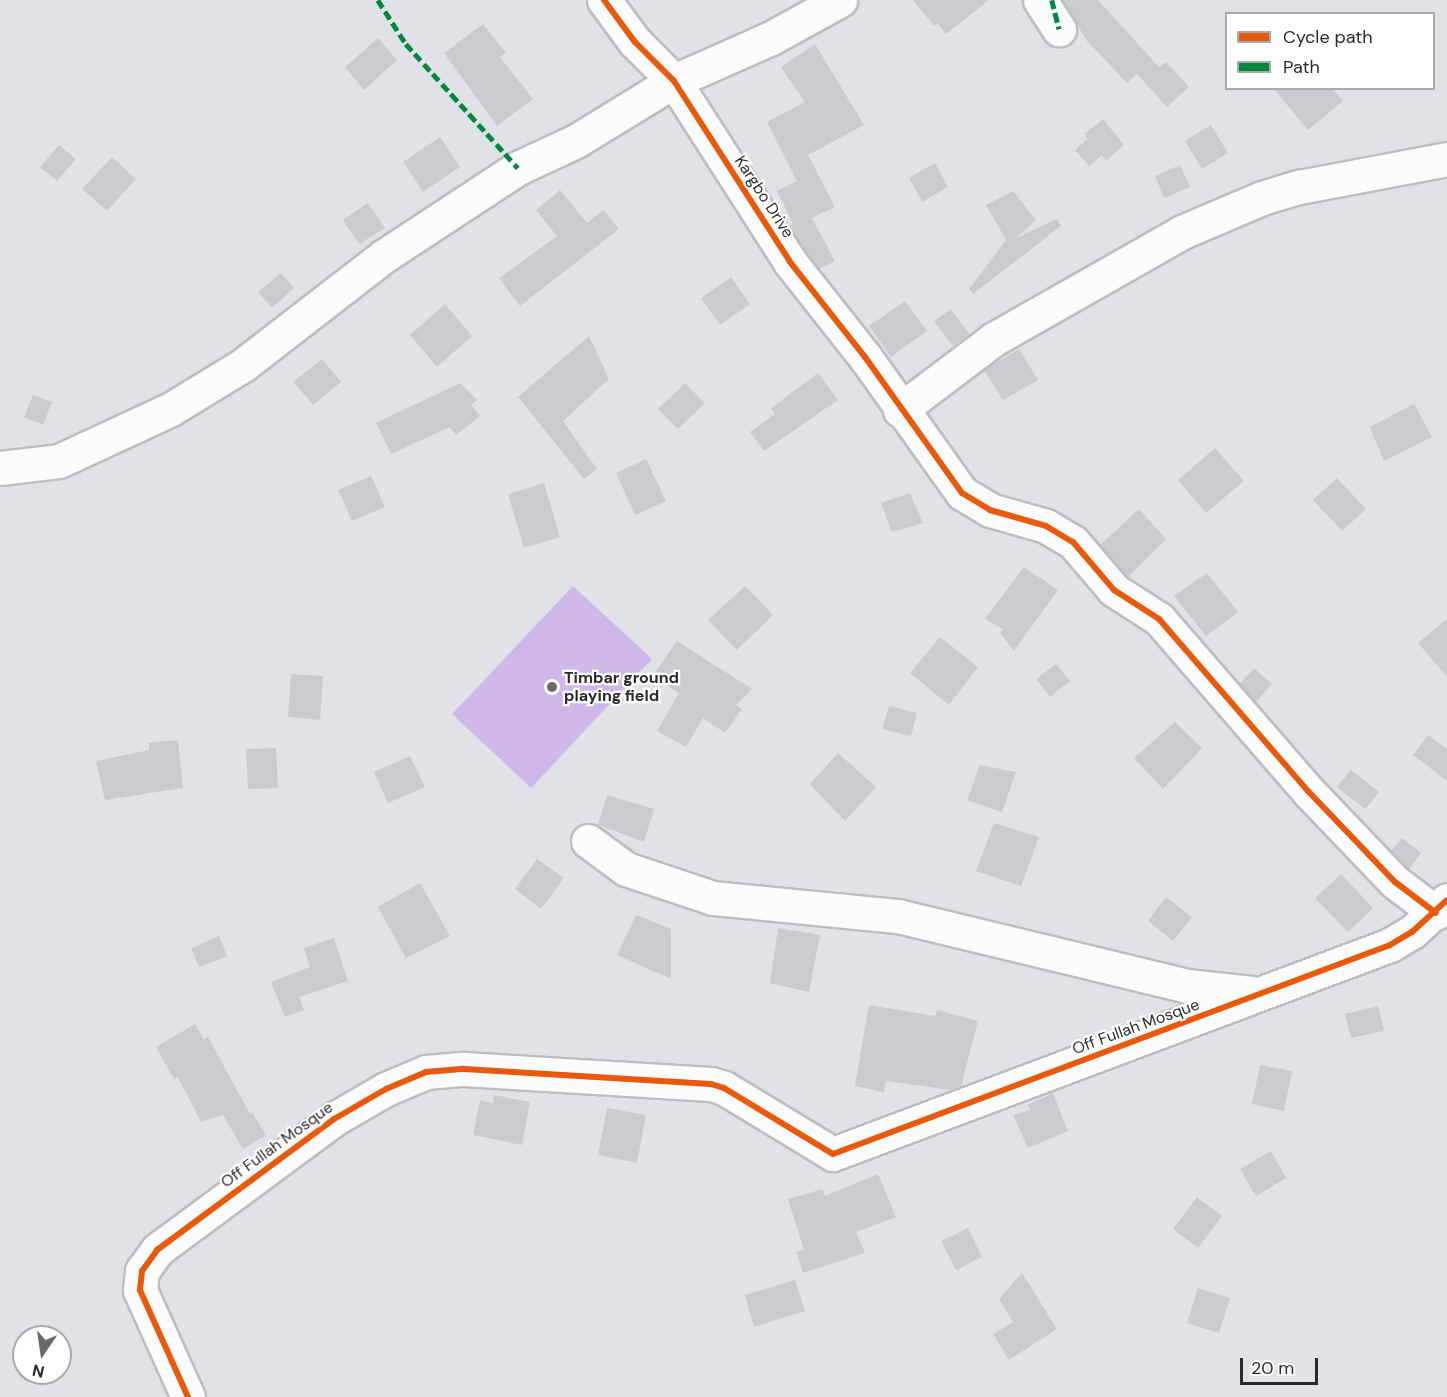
<!DOCTYPE html>
<html>
<head>
<meta charset="utf-8">
<style>
  body { margin:0 }
  #map { position:relative; width:1447px; height:1397px; overflow:hidden; background:#e0e2e8; font-family:"DM Sans",sans-serif }
  div>[style] { position:absolute }
  [style*='--x'] { left:calc(var(--x)*1px); top:calc(var(--y)*1px); width:calc(var(--w)*1px); rotate:calc(var(--a)*1deg) }
  .pitch>* { inset:0; background:#d0b7e9 }
  .building>* { inset:0; background:#c9cbcf }
  .roads { filter:drop-shadow(2px 0 #bebebe) drop-shadow(-2px 0 #bebebe) drop-shadow(0 2px #bebebe) drop-shadow(0 -2px #bebebe) }
  .minor>* { height:33px; margin:-16.5px; padding:0 16.5px; transform-origin:16.5px; border-radius:16.5px; background:#fafbfc }
  .quiet>* { height:4.5px; margin-top:-2.25px; transform-origin:0; background:repeating-linear-gradient(90deg,#00873e 0 9px,transparent 0 13.5px) }
  .cycleway>* { height:6px; margin:-3px; padding:0 3px; transform-origin:3px; border-radius:3px; background:#e8590c }
  .dots>* { width:16px; height:16px; translate:-50% -50%; box-sizing:border-box; border:3px solid #fff; border-radius:50% }
  span { translate:-50% -50%; white-space:nowrap; text-align:center; line-height:1.15; -webkit-text-stroke:4.5px #fff; paint-order:stroke }
  .street-label { font-size:16px; color:#2a2a2a }
  .poi-label { font-size:16px; color:#2a2a2a; font-weight:700 }
  .left { translate:0 -50%; text-align:left }
  .legend { position:absolute; left:1225px; top:12px; width:210px; height:78px; box-sizing:border-box; background:#fff; border:2px solid #aaa; margin:0; padding:8px 10px; list-style:none; font-size:18px; color:#2a2a2a }
  .legend li { display:flex; align-items:center; gap:12px; height:30px }
  .legend b { width:30px; border:2px solid #aaa }
  .north { position:absolute; left:12px; top:1325px; width:60px; height:60px; box-sizing:border-box; background:#fff; border:2px solid #aaa; border-radius:50%; rotate:193deg; font-size:16px; font-weight:700; line-height:24px; text-align:center; color:#2a2a2a }
  .north::after { content:''; display:block; margin:auto; width:21px; height:27px; background:#6a6a6c; clip-path:polygon(50% 0,100% 100%,50% 72%,0 100%) }
  .scale { position:absolute; left:1240px; top:1358px; width:78px; height:27px; box-sizing:border-box; border:3px solid #2a2a2a; border-top:0; padding-left:8px; font-size:18px; line-height:21px; white-space:nowrap; color:#2a2a2a; -webkit-text-stroke:4px #fff; paint-order:stroke }
</style>
</head>
<body>
<div id="map">
  <div class="pitch">
    <div style="clip-path:polygon(573px 586px,652px 659px,531px 788px,452px 714px)"></div>
  </div>
  <div class="building">
    <div style="clip-path:polygon(913px 0,989px 0,946px 34px,938px 23px,934px 26px)"></div>
    <div style="clip-path:polygon(1062px 0,1098px 0,1159px 67px,1166px 62px,1189px 87px,1167px 107px,1137px 74px,1127px 83px,1087px 41px)"></div>
    <div style="clip-path:polygon(483px 24px,506px 53px,500px 57px,533px 99px,497px 126px,444px 53px)"></div>
    <div style="clip-path:polygon(378px 38px,397px 60px,364px 90px,345px 67px)"></div>
    <div style="clip-path:polygon(815px 44px,864px 125px,808px 155px,835px 207px,812px 218px,835px 261px,819px 269px,789px 226px,793px 224px,777px 191px,797px 181px,767px 122px,805px 102px,781px 67px)"></div>
    <div style="clip-path:polygon(1273px 88px,1332px 88px,1343px 101px,1308px 130px)"></div>
    <div style="clip-path:polygon(1103px 119px,1124px 145px,1106px 161px,1102px 155px,1089px 166px,1075px 150px,1088px 139px,1084px 134px)"></div>
    <div style="clip-path:polygon(1211px 125px,1228px 153px,1202px 169px,1185px 141px)"></div>
    <div style="clip-path:polygon(440px 137px,460px 167px,423px 192px,403px 162px)"></div>
    <div style="clip-path:polygon(59px 145px,76px 159px,57px 181px,40px 167px)"></div>
    <div style="clip-path:polygon(112px 157px,136px 179px,107px 211px,82px 189px)"></div>
    <div style="clip-path:polygon(935px 163px,948px 187px,922px 202px,909px 178px)"></div>
    <div style="clip-path:polygon(1180px 165px,1190px 187px,1164px 198px,1155px 176px)"></div>
    <div style="clip-path:polygon(560px 190px,587px 223px,603px 210px,619px 229px,520px 306px,499px 278px,557px 236px,536px 210px)"></div>
    <div style="clip-path:polygon(1013px 191px,1036px 220px,1016px 238px,1057px 219px,1061px 226px,973px 294px,969px 289px,1006px 240px,986px 205px)"></div>
    <div style="clip-path:polygon(368px 203px,385px 228px,359px 244px,343px 220px)"></div>
    <div style="clip-path:polygon(281px 273px,294px 288px,272px 308px,258px 292px)"></div>
    <div style="clip-path:polygon(731px 277px,750px 304px,720px 325px,701px 298px)"></div>
    <div style="clip-path:polygon(905px 301px,927px 331px,891px 357px,869px 326px)"></div>
    <div style="clip-path:polygon(445px 304px,472px 336px,437px 367px,410px 335px)"></div>
    <div style="clip-path:polygon(951px 309px,969px 334px,953px 346px,934px 321px)"></div>
    <div style="clip-path:polygon(589px 336px,609px 379px,563px 421px,597px 469px,584px 479px,518px 397px)"></div>
    <div style="clip-path:polygon(1019px 349px,1038px 380px,1003px 400px,984px 370px)"></div>
    <div style="clip-path:polygon(322px 359px,341px 382px,313px 405px,293px 382px)"></div>
    <div style="clip-path:polygon(818px 373px,838px 400px,764px 451px,750px 432px,775px 414px,771px 408px)"></div>
    <div style="clip-path:polygon(460px 383px,477px 400px,471px 405px,480px 416px,456px 435px,450px 427px,391px 454px,376px 423px)"></div>
    <div style="clip-path:polygon(685px 383px,705px 403px,678px 429px,658px 409px)"></div>
    <div style="clip-path:polygon(33px 395px,52px 402px,43px 425px,24px 417px)"></div>
    <div style="clip-path:polygon(1414px 404px,1432px 437px,1384px 461px,1370px 427px)"></div>
    <div style="clip-path:polygon(1215px 448px,1244px 481px,1206px 513px,1178px 480px)"></div>
    <div style="clip-path:polygon(646px 459px,666px 501px,635px 515px,616px 473px)"></div>
    <div style="clip-path:polygon(371px 476px,385px 507px,352px 521px,338px 490px)"></div>
    <div style="clip-path:polygon(1337px 478px,1366px 509px,1342px 531px,1313px 500px)"></div>
    <div style="clip-path:polygon(544px 483px,560px 537px,524px 548px,508px 494px)"></div>
    <div style="clip-path:polygon(910px 493px,923px 523px,892px 532px,881px 503px)"></div>
    <div style="clip-path:polygon(1139px 509px,1166px 539px,1128px 577px,1100px 545px)"></div>
    <div style="clip-path:polygon(1024px 567px,1058px 590px,1014px 651px,1000px 633px,1003px 629px,985px 619px)"></div>
    <div style="clip-path:polygon(1207px 573px,1238px 612px,1206px 636px,1174px 596px)"></div>
    <div style="clip-path:polygon(745px 586px,773px 615px,737px 650px,708px 620px)"></div>
    <div style="clip-path:polygon(1447px 619px,1447px 677px,1418px 643px)"></div>
    <div style="clip-path:polygon(940px 637px,978px 667px,949px 705px,910px 673px)"></div>
    <div style="clip-path:polygon(677px 641px,752px 689px,736px 705px,742px 709px,725px 733px,703px 718px,686px 747px,657px 731px,679px 693px,652px 677px)"></div>
    <div style="clip-path:polygon(1056px 664px,1070px 681px,1050px 697px,1036px 679px)"></div>
    <div style="clip-path:polygon(1254px 668px,1272px 684px,1256px 702px,1240px 684px)"></div>
    <div style="clip-path:polygon(291px 674px,323px 676px,320px 720px,288px 717px)"></div>
    <div style="clip-path:polygon(889px 706px,917px 713px,911px 736px,882px 729px)"></div>
    <div style="clip-path:polygon(1175px 722px,1202px 748px,1163px 789px,1134px 758px)"></div>
    <div style="clip-path:polygon(1428px 735px,1447px 749px,1447px 781px,1413px 755px)"></div>
    <div style="clip-path:polygon(178px 740px,183px 788px,105px 800px,96px 761px,149px 750px,149px 743px)"></div>
    <div style="clip-path:polygon(276px 748px,278px 788px,248px 789px,246px 749px)"></div>
    <div style="clip-path:polygon(838px 753px,876px 787px,845px 821px,810px 784px)"></div>
    <div style="clip-path:polygon(410px 756px,425px 787px,388px 803px,374px 772px)"></div>
    <div style="clip-path:polygon(980px 765px,1016px 772px,1002px 812px,967px 800px)"></div>
    <div style="clip-path:polygon(1351px 770px,1379px 792px,1365px 809px,1337px 787px)"></div>
    <div style="clip-path:polygon(607px 795px,654px 809px,644px 842px,598px 825px)"></div>
    <div style="clip-path:polygon(994px 823px,1039px 837px,1021px 886px,976px 871px)"></div>
    <div style="clip-path:polygon(1402px 838px,1421px 853px,1409px 869px,1391px 851px)"></div>
    <div style="clip-path:polygon(537px 859px,564px 878px,541px 909px,515px 889px)"></div>
    <div style="clip-path:polygon(1341px 874px,1373px 908px,1348px 932px,1315px 898px)"></div>
    <div style="clip-path:polygon(420px 883px,450px 936px,406px 958px,378px 907px)"></div>
    <div style="clip-path:polygon(1166px 897px,1192px 917px,1173px 941px,1148px 921px)"></div>
    <div style="clip-path:polygon(636px 915px,671px 929px,671px 979px,617px 955px)"></div>
    <div style="clip-path:polygon(778px 928px,820px 935px,809px 992px,770px 983px)"></div>
    <div style="clip-path:polygon(219px 936px,227px 956px,199px 967px,191px 948px)"></div>
    <div style="clip-path:polygon(334px 938px,348px 981px,299px 997px,304px 1010px,285px 1017px,271px 982px,310px 967px,304px 948px)"></div>
    <div style="clip-path:polygon(869px 1005px,935px 1016px,937px 1010px,978px 1021px,961px 1086px,950px 1090px,886px 1081px,884px 1092px,855px 1086px)"></div>
    <div style="clip-path:polygon(1378px 1006px,1384px 1031px,1351px 1038px,1345px 1014px)"></div>
    <div style="clip-path:polygon(195px 1024px,204px 1040px,208px 1037px,250px 1114px,252px 1112px,266px 1135px,243px 1149px,223px 1115px,201px 1122px,178px 1077px,174px 1079px,156px 1047px)"></div>
    <div style="clip-path:polygon(1260px 1065px,1292px 1071px,1284px 1111px,1252px 1104px)"></div>
    <div style="clip-path:polygon(1053px 1093px,1068px 1131px,1028px 1148px,1013px 1115px,1031px 1110px,1027px 1105px)"></div>
    <div style="clip-path:polygon(494px 1095px,530px 1102px,522px 1145px,473px 1135px,480px 1101px,493px 1103px)"></div>
    <div style="clip-path:polygon(607px 1108px,646px 1115px,637px 1163px,598px 1155px)"></div>
    <div style="clip-path:polygon(1271px 1151px,1286px 1178px,1256px 1196px,1240px 1169px)"></div>
    <div style="clip-path:polygon(878px 1174px,896px 1217px,856px 1232px,865px 1253px,803px 1273px,796px 1252px,804px 1250px,788px 1199px,823px 1189px,825px 1196px)"></div>
    <div style="clip-path:polygon(1197px 1197px,1222px 1216px,1198px 1248px,1173px 1229px)"></div>
    <div style="clip-path:polygon(968px 1228px,982px 1257px,956px 1270px,941px 1241px)"></div>
    <div style="clip-path:polygon(1022px 1273px,1057px 1329px,1009px 1360px,993px 1334px,1013px 1322px,999px 1299px)"></div>
    <div style="clip-path:polygon(795px 1280px,805px 1311px,754px 1327px,745px 1295px)"></div>
    <div style="clip-path:polygon(1198px 1288px,1230px 1298px,1219px 1333px,1187px 1323px)"></div>
  </div>
  <div class="roads">
    <div class="minor">
      <div style="--x:604;--y:0;--w:52;--a:53.6"></div>
      <div style="--x:635;--y:42;--w:55;--a:45"></div>
      <div style="--x:674;--y:81;--w:215;--a:57.3"></div>
      <div style="--x:790;--y:262;--w:121;--a:51.7"></div>
      <div style="--x:865;--y:357;--w:167;--a:54.5"></div>
      <div style="--x:962;--y:493;--w:33;--a:31"></div>
      <div style="--x:990;--y:510;--w:58;--a:15.9"></div>
      <div style="--x:1046;--y:526;--w:31;--a:31"></div>
      <div style="--x:1073;--y:542;--w:63;--a:49.5"></div>
      <div style="--x:1114;--y:590;--w:54;--a:32.8"></div>
      <div style="--x:1159;--y:619;--w:228;--a:49.1"></div>
      <div style="--x:1308;--y:791;--w:126;--a:46.3"></div>
      <div style="--x:1395;--y:882;--w:51;--a:37.1"></div>
      <div style="--x:1040;--y:0;--w:35;--a:57"></div>
      <div style="--x:900;--y:410;--w:118;--a:-37.1"></div>
      <div style="--x:994;--y:339;--w:216;--a:-29.6"></div>
      <div style="--x:1182;--y:232;--w:87;--a:-23"></div>
      <div style="--x:1262;--y:198;--w:39;--a:-17"></div>
      <div style="--x:1299;--y:187;--w:151;--a:-10.7"></div>
      <div style="--x:0;--y:468;--w:59;--a:-6.8"></div>
      <div style="--x:59;--y:461;--w:123;--a:-24.9"></div>
      <div style="--x:171;--y:409;--w:84;--a:-31.4"></div>
      <div style="--x:243;--y:365;--w:178;--a:-37.7"></div>
      <div style="--x:384;--y:256;--w:160;--a:-33.3"></div>
      <div style="--x:518;--y:168;--w:64;--a:-25"></div>
      <div style="--x:576;--y:141;--w:115;--a:-31.5"></div>
      <div style="--x:674;--y:81;--w:106;--a:-23.9"></div>
      <div style="--x:771;--y:38;--w:79;--a:-28.8"></div>
      <div style="--x:588;--y:841;--w:47;--a:36.4"></div>
      <div style="--x:626;--y:869;--w:92;--a:18.4"></div>
      <div style="--x:713;--y:898;--w:186;--a:5.6"></div>
      <div style="--x:898;--y:916;--w:297;--a:13.6"></div>
      <div style="--x:1187;--y:986;--w:65;--a:6.1"></div>
      <div style="--x:188;--y:1397;--w:117;--a:-114.2"></div>
      <div style="--x:140;--y:1290;--w:19;--a:-84"></div>
      <div style="--x:142;--y:1271;--w:26;--a:-54"></div>
      <div style="--x:157;--y:1250;--w:220;--a:-36.5"></div>
      <div style="--x:334;--y:1119;--w:60;--a:-30"></div>
      <div style="--x:386;--y:1089;--w:43;--a:-23"></div>
      <div style="--x:426;--y:1072;--w:38;--a:-5"></div>
      <div style="--x:464;--y:1069;--w:247;--a:3.5"></div>
      <div style="--x:711;--y:1084;--w:14;--a:17"></div>
      <div style="--x:724;--y:1088;--w:127;--a:31.2"></div>
      <div style="--x:833;--y:1154;--w:595;--a:-20.57"></div>
      <div style="--x:1390;--y:945;--w:26;--a:-31"></div>
      <div style="--x:1412;--y:932;--w:47;--a:-42.4"></div>
    </div>
  </div>
  <div class="quiet">
    <div style="--x:378;--y:0;--w:52;--a:57.5"></div>
    <div style="--x:406;--y:44;--w:167;--a:47.9"></div>
    <div style="--x:1052;--y:0;--w:30;--a:76"></div>
  </div>
  <div class="cycleway">
    <div style="--x:604;--y:0;--w:52;--a:53.6"></div>
    <div style="--x:635;--y:42;--w:55;--a:45"></div>
    <div style="--x:674;--y:81;--w:215;--a:57.3"></div>
    <div style="--x:790;--y:262;--w:121;--a:51.7"></div>
    <div style="--x:865;--y:357;--w:167;--a:54.5"></div>
    <div style="--x:962;--y:493;--w:33;--a:31"></div>
    <div style="--x:990;--y:510;--w:58;--a:15.9"></div>
    <div style="--x:1046;--y:526;--w:31;--a:31"></div>
    <div style="--x:1073;--y:542;--w:63;--a:49.5"></div>
    <div style="--x:1114;--y:590;--w:54;--a:32.8"></div>
    <div style="--x:1159;--y:619;--w:228;--a:49.1"></div>
    <div style="--x:1308;--y:791;--w:126;--a:46.3"></div>
    <div style="--x:1395;--y:882;--w:51;--a:37.1"></div>
    <div style="--x:188;--y:1397;--w:117;--a:-114.2"></div>
    <div style="--x:140;--y:1290;--w:19;--a:-84"></div>
    <div style="--x:142;--y:1271;--w:26;--a:-54"></div>
    <div style="--x:157;--y:1250;--w:220;--a:-36.5"></div>
    <div style="--x:334;--y:1119;--w:60;--a:-30"></div>
    <div style="--x:386;--y:1089;--w:43;--a:-23"></div>
    <div style="--x:426;--y:1072;--w:38;--a:-5"></div>
    <div style="--x:464;--y:1069;--w:247;--a:3.5"></div>
    <div style="--x:711;--y:1084;--w:14;--a:17"></div>
    <div style="--x:724;--y:1088;--w:127;--a:31.2"></div>
    <div style="--x:833;--y:1154;--w:595;--a:-20.57"></div>
    <div style="--x:1390;--y:945;--w:26;--a:-31"></div>
    <div style="--x:1412;--y:932;--w:47;--a:-42.4"></div>
  </div>
  <div class="dots">
    <div style="left:552px;top:687px;background:#6a6a6c"></div>
  </div>
  <div class="street-label">
    <span style="left:764px;top:197px;rotate:57deg">Kargbo Drive</span>
    <span style="left:1136px;top:1027px;rotate:-20deg">Off Fullah Mosque</span>
    <span style="left:277px;top:1145px;rotate:-36deg">Off Fullah Mosque</span>
  </div>
  <div class="poi-label">
    <span class="left" style="left:564px;top:687px">Timbar ground<br>playing field</span>
  </div>
  <ul class="legend">
  <li><b style="height:8px;background:#e8590c"></b>Cycle path</li>
  <li><b style="height:8px;background:#00873e"></b>Path</li>
  </ul>
  <div class="north">N</div>
  <div class="scale">20 m</div>
</div>
</body>
</html>
